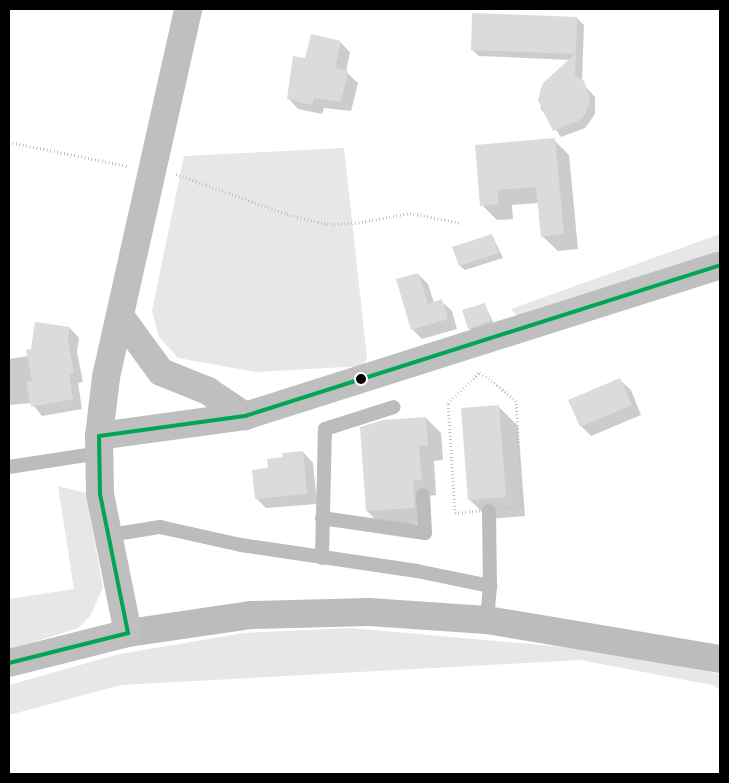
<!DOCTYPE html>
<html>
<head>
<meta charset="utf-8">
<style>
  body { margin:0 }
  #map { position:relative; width:729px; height:783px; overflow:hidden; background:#fff; font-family:"PT Sans",sans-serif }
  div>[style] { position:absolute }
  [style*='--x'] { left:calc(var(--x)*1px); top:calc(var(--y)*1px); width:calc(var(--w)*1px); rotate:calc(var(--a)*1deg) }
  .green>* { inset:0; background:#e7e7e7 }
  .shadow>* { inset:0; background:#0003 }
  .building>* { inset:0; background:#dbdbdb }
  .path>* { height:3px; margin-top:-1.5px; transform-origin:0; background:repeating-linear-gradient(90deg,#c2c2c2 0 1px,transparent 0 3.5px) }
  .service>* { height:14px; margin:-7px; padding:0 7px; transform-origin:7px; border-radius:7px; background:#bcbcbc }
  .tertiary>* { height:28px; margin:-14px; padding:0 14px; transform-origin:14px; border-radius:14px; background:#bcbcbc }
  .secondary>* { height:28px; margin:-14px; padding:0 14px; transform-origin:14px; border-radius:14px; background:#bfbfbf }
  .bus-1>* { height:4px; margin:-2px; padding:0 2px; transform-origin:2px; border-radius:2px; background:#00a651 }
  .dots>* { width:14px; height:14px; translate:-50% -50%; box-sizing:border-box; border:2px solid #fff; border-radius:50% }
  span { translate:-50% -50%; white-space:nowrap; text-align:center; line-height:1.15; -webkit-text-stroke:4.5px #fff; paint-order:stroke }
  .frame { position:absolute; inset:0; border:10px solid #000; pointer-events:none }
</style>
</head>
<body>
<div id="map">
  <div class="green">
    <div style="clip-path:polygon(344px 148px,367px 358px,363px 366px,256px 372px,178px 358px,159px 337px,152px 311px,184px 156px)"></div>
    <div style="clip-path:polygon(720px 234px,720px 251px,527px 316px,516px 315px,511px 309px)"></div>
    <div style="clip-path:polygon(58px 486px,86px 493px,103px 588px,90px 616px,78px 628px,9px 650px,9px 599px,74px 589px)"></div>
    <div style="clip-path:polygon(350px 628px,597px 650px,720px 674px,720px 690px,712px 685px,580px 660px,121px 685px,9px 715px,9px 685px,119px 654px,244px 633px)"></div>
  </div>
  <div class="shadow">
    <div style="clip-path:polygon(577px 18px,584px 25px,582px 83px,595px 97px,595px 114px,585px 128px,561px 137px,541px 109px,540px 91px,571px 60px,479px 56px,472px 50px)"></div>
    <div style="clip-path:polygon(340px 42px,350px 52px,346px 72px,358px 83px,351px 111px,324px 108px,322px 114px,298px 109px,288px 98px,306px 60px)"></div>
    <div style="clip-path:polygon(554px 140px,569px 155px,578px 249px,558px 251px,542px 236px,539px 203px,512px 205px,513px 219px,497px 220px,482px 205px,476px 147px)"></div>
    <div style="clip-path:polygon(492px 235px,503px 258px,465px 270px,460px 266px)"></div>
    <div style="clip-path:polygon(418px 274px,428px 284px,434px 303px,441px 301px,452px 311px,457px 329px,422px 339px,412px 329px)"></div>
    <div style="clip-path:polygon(485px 305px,495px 326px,474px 333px,469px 328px)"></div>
    <div style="clip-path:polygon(70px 328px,79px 338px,77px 352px,83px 382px,78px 383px,82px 409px,42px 416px,32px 403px,9px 405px,9px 359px,28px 356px)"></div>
    <div style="clip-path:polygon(620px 380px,631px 390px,641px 415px,591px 436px,581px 426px)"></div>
    <div style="clip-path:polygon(499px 407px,518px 426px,525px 516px,489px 519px,469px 499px)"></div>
    <div style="clip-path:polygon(426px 418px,441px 433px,443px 460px,434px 461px,436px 495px,428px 496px,430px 523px,382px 526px,367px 511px)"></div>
    <div style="clip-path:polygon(303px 452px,313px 463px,317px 504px,266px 508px,256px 498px,269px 469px,284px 458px)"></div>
  </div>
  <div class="building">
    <div style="clip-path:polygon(472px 13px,577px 17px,575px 75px,584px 81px,590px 98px,585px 115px,578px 121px,553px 131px,538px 100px,543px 83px,575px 54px,471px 50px)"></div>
    <div style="clip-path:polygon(311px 34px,341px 41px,335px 68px,348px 71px,341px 102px,314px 98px,312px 105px,287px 99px,293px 56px,305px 58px)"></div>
    <div style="clip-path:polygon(555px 138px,564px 234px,541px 237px,536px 187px,497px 190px,499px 204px,480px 206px,475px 145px)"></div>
    <div style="clip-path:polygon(492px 234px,499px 253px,459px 266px,452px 247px)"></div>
    <div style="clip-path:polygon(418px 273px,428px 304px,442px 299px,448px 319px,411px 330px,396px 279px)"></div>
    <div style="clip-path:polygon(485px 303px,491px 321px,468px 329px,462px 310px)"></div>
    <div style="clip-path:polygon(35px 322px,70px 327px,68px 341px,74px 373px,69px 374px,73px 399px,31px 407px,26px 382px,32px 381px,26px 350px,31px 349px)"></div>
    <div style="clip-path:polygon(620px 378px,632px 405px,580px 427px,568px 400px)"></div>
    <div style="clip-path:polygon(499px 405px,506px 497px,468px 500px,461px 408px)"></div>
    <div style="clip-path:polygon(426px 417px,428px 445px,419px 446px,422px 480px,413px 481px,415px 508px,366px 511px,360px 427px,383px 420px)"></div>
    <div style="clip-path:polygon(303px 451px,307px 494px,255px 499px,252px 470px,268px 468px,267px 459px,283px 457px,282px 453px)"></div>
  </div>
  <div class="path">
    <div style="--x:9;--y:142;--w:121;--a:11.4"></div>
    <div style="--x:176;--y:174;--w:118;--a:19.8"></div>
    <div style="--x:287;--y:214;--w:41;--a:14"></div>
    <div style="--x:327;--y:224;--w:28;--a:-2"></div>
    <div style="--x:355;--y:223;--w:56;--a:-10.3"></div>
    <div style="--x:410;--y:213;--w:51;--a:11.3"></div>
    <div style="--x:480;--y:372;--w:46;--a:37.9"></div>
    <div style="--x:516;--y:400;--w:106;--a:86.8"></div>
    <div style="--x:522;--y:506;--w:67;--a:174"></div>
    <div style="--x:455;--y:513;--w:110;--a:-93.6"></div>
    <div style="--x:448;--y:403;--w:45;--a:-44.1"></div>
  </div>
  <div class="service">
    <div style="--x:9;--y:467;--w:91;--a:-8.8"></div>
    <div style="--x:322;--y:518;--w:104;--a:8.3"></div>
    <div style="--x:425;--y:533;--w:38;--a:-93"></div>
    <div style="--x:110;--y:535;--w:51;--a:-9.1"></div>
    <div style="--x:160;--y:527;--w:83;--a:12.5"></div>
    <div style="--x:241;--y:545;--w:178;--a:8.4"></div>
    <div style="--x:417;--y:571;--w:75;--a:11.6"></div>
    <div style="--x:322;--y:558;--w:129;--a:-88.7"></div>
    <div style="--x:325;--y:429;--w:72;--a:-17.7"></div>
    <div style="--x:487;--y:620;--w:34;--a:-85"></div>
    <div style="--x:490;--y:586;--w:75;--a:-90.8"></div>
  </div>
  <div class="tertiary">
    <div style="--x:128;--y:633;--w:125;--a:-8.3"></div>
    <div style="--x:252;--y:615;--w:117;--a:-1.5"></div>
    <div style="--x:369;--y:612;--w:118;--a:3.9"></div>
    <div style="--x:487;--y:620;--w:236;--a:9.5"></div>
  </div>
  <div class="secondary">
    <div style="--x:120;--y:316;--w:69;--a:53.8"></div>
    <div style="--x:161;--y:372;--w:51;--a:22"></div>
    <div style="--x:208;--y:391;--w:45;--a:34"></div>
    <div style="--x:99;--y:436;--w:147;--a:-7.8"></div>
    <div style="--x:245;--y:416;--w:498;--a:-17.6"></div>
    <div style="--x:9;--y:663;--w:123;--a:-14.1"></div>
    <div style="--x:128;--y:633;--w:142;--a:-101.4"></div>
    <div style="--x:100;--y:494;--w:58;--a:-91"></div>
    <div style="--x:99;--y:436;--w:59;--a:-83.2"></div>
    <div style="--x:106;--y:377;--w:377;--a:-77.4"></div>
  </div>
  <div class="bus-1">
    <div style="--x:99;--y:436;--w:147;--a:-7.8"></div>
    <div style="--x:245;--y:416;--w:498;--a:-17.6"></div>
    <div style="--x:99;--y:436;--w:58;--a:89"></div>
    <div style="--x:100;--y:494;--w:142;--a:78.6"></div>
    <div style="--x:9;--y:663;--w:123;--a:-14.1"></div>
  </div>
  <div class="dots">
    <div style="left:361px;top:379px;background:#000"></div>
  </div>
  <div class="frame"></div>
</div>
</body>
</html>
